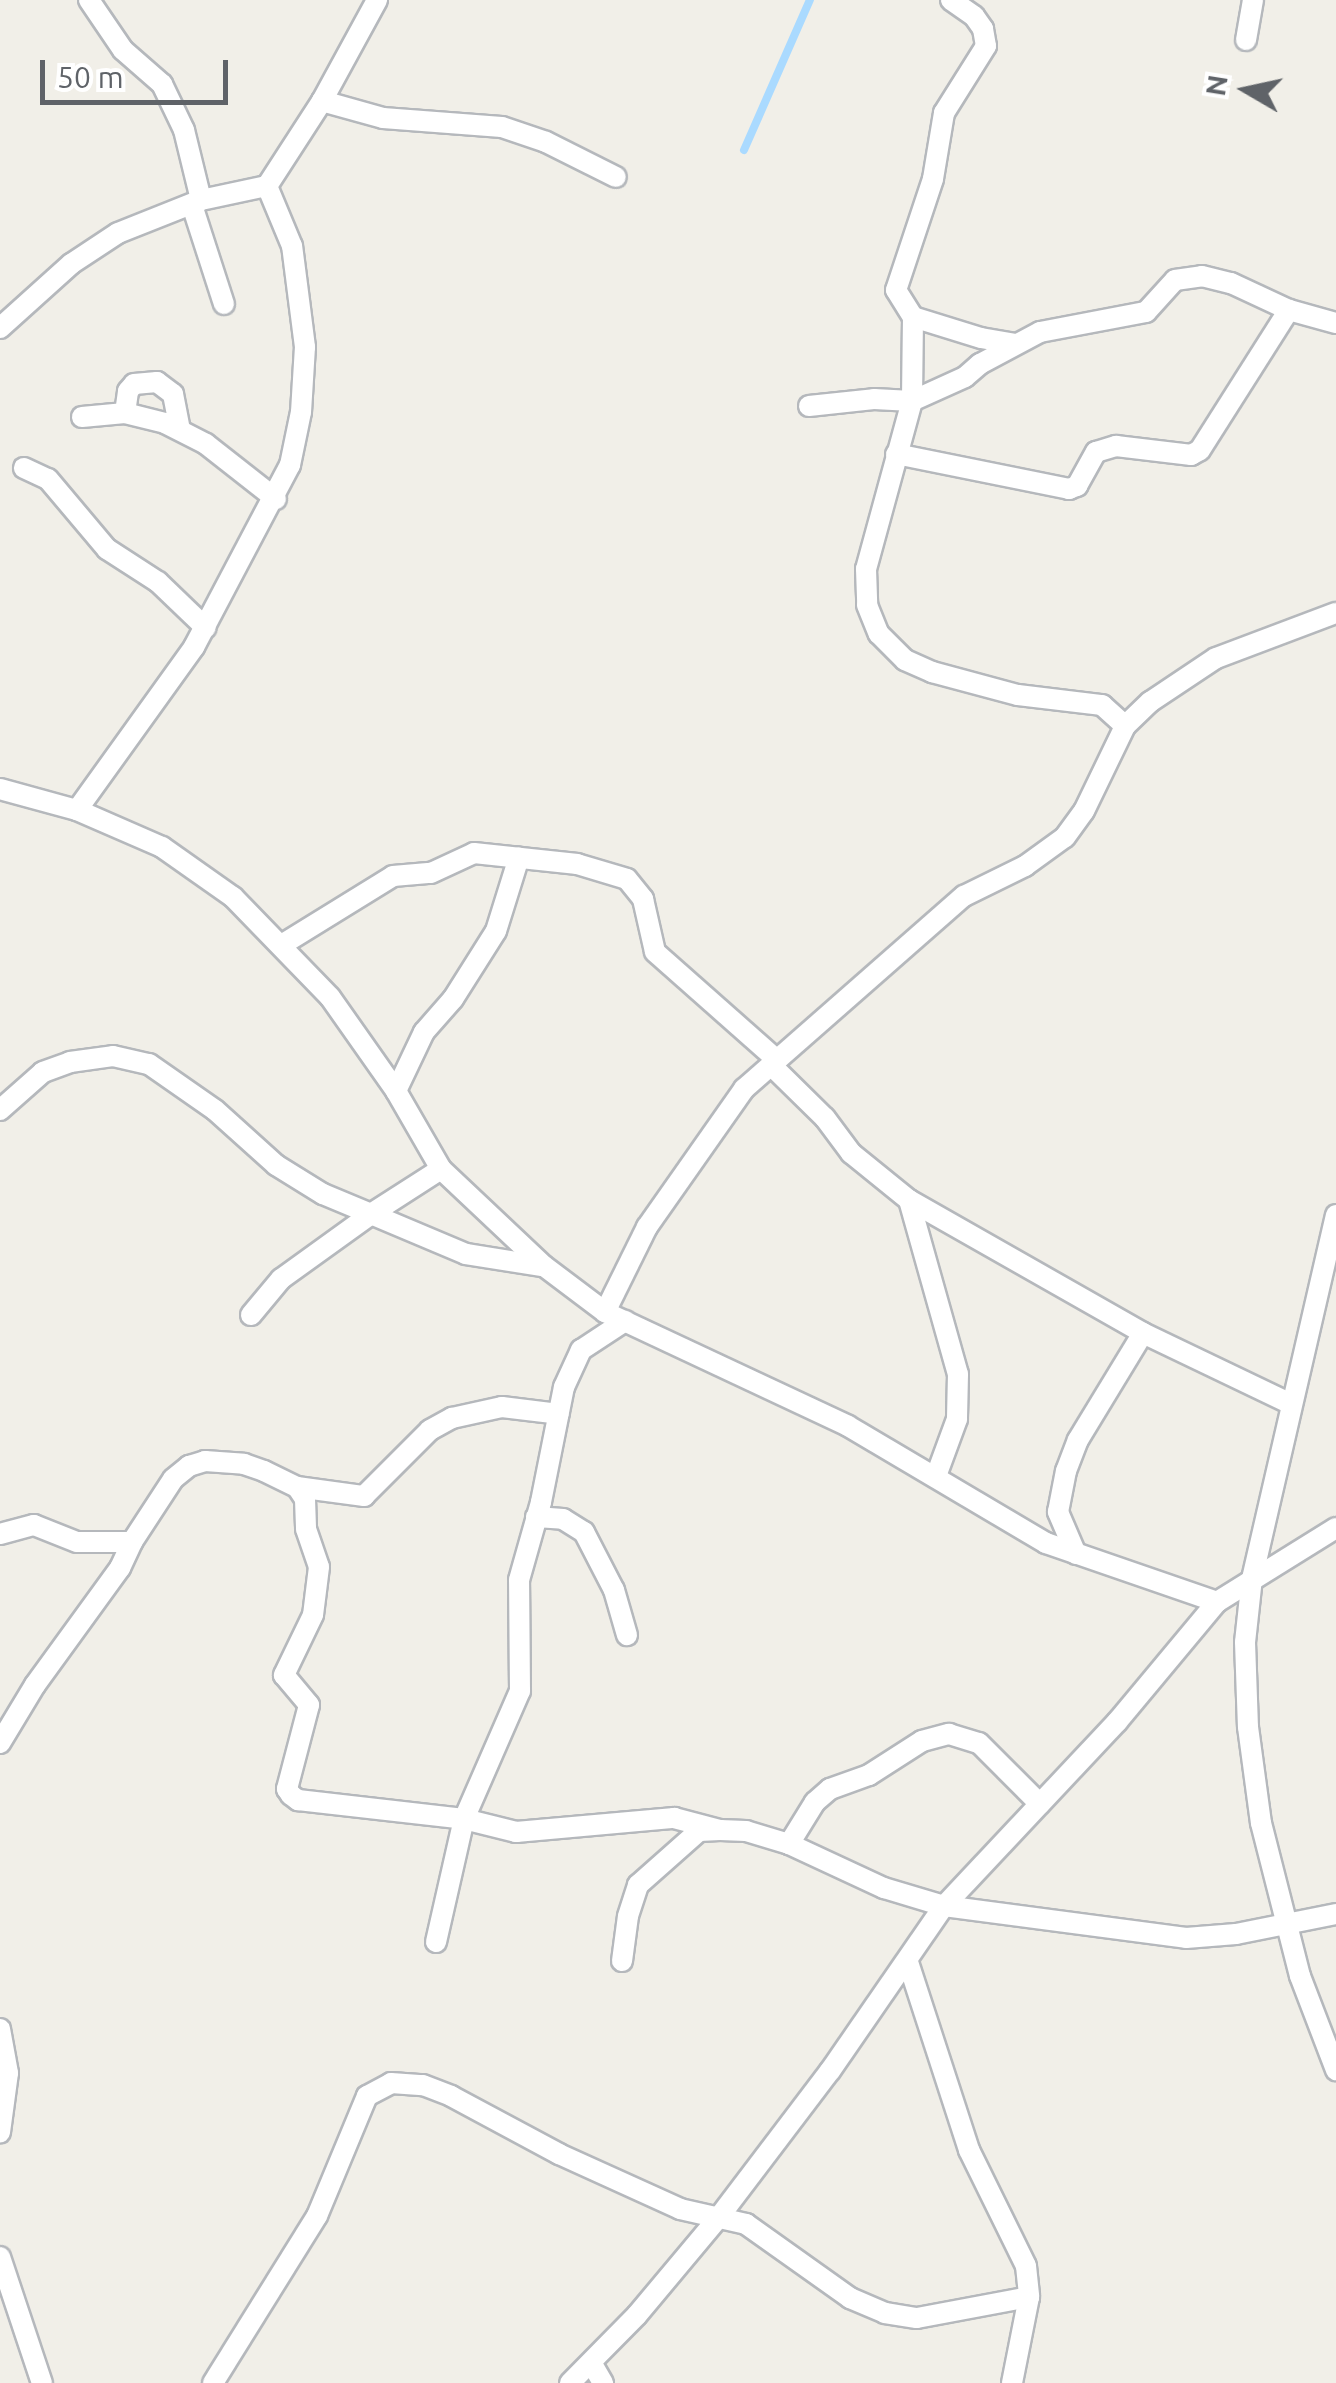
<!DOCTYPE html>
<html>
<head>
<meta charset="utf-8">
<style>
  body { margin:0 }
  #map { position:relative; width:1336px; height:2383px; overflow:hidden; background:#f1efe8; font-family:Ubuntu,sans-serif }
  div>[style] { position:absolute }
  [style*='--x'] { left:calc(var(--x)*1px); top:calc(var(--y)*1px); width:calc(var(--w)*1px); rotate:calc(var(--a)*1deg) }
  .stream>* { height:8px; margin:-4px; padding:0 4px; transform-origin:4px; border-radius:4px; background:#aadaff }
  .roads { filter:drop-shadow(2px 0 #b5b8bc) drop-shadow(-2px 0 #b5b8bc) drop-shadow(0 2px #b5b8bc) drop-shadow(0 -2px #b5b8bc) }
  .minor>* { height:20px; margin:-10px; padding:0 10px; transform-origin:10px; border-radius:10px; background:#fff }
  span { translate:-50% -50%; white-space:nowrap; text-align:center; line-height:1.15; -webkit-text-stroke:8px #fff; paint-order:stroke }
  .north { position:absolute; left:1196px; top:40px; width:100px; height:100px; -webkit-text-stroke:8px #fff; paint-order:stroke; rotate:279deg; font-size:28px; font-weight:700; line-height:40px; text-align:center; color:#5f6368 }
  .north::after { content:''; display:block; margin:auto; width:35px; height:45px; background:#5f6368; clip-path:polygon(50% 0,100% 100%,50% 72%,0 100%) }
  .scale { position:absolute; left:40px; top:60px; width:188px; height:45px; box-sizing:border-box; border:5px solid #5f6368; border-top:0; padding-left:12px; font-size:30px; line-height:35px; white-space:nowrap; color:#5f6368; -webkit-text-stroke:8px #fff; paint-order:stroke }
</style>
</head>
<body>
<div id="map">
  <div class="stream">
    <div style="--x:744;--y:150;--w:164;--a:-66.3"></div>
  </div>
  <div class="roads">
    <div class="minor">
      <div style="--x:89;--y:0;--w:60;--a:55.8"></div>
      <div style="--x:123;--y:50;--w:52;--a:41.1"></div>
      <div style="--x:162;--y:84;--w:51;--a:64.4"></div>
      <div style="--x:184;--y:130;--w:72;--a:76.3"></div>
      <div style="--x:951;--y:0;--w:28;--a:35"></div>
      <div style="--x:974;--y:16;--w:16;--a:55"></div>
      <div style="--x:983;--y:29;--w:17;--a:80"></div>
      <div style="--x:986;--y:46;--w:79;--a:122.1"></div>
      <div style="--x:944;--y:113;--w:67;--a:99.5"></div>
      <div style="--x:933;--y:179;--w:117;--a:108.4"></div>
      <div style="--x:896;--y:290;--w:32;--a:58"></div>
      <div style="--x:913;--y:317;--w:71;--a:17.2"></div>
      <div style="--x:981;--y:338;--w:34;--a:10"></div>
      <div style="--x:1246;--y:40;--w:41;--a:-80.1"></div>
      <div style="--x:322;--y:101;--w:63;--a:15.6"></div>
      <div style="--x:383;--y:118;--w:119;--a:4.3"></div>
      <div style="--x:502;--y:127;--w:46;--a:18.8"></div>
      <div style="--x:546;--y:142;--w:78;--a:26.6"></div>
      <div style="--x:192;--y:205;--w:104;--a:72.1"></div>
      <div style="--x:913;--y:317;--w:84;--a:90.7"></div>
      <div style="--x:912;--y:401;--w:174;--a:105.3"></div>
      <div style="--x:866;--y:569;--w:36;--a:88"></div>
      <div style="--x:867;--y:605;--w:31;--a:68"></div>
      <div style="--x:879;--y:634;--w:37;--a:45"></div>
      <div style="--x:905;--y:660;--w:30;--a:24"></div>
      <div style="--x:932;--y:672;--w:89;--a:15"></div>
      <div style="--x:1018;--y:695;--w:85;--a:6.8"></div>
      <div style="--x:1102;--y:705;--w:31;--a:42"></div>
      <div style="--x:0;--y:328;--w:96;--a:-42"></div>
      <div style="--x:71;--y:264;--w:56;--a:-33.4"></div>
      <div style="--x:118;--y:233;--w:89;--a:-21.7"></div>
      <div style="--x:201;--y:200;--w:67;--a:-12"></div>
      <div style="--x:267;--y:186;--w:101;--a:-57.1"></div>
      <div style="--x:322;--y:101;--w:115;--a:-61.4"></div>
      <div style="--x:809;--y:406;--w:65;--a:-6.1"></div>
      <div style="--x:874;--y:399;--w:38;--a:3"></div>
      <div style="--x:912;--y:401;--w:58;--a:-24.4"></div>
      <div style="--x:965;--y:377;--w:20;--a:-41"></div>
      <div style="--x:980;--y:364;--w:68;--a:-28.1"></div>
      <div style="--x:1040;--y:332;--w:108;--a:-10.7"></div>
      <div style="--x:1146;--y:312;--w:43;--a:-47.8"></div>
      <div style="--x:1175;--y:280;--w:27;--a:-8"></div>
      <div style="--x:1202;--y:276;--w:30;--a:14"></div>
      <div style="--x:1231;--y:283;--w:64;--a:25"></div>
      <div style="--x:1289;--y:310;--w:49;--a:15.5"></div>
      <div style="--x:125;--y:413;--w:22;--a:-82"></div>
      <div style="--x:128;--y:391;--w:9;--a:-49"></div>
      <div style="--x:134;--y:384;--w:23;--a:-5"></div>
      <div style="--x:157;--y:382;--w:20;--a:37"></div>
      <div style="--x:173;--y:394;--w:36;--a:79"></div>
      <div style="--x:82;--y:417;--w:43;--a:-5.3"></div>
      <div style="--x:125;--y:413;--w:41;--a:14"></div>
      <div style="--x:165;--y:423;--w:46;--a:27.1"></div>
      <div style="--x:206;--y:444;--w:89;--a:38.2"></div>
      <div style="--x:896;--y:454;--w:177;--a:11.4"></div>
      <div style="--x:1069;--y:489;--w:9;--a:-21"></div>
      <div style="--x:1077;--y:486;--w:39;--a:-61"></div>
      <div style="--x:1096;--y:452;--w:21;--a:-17"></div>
      <div style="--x:1116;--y:446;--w:76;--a:6.8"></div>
      <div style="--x:1191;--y:455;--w:10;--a:-29"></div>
      <div style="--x:1200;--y:450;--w:166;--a:-57.6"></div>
      <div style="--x:24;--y:468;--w:26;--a:25"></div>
      <div style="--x:48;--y:479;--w:92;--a:49.9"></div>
      <div style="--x:107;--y:549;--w:61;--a:32.9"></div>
      <div style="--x:158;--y:582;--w:66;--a:43.8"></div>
      <div style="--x:0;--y:789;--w:80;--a:15.3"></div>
      <div style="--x:77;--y:810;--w:93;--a:23.5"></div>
      <div style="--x:162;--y:847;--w:87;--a:35.2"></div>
      <div style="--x:233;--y:897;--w:139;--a:45.9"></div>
      <div style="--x:330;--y:997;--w:115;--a:54.9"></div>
      <div style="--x:396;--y:1091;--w:90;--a:60"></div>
      <div style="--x:441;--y:1169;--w:141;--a:43.3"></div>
      <div style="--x:544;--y:1266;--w:76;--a:37"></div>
      <div style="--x:605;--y:1312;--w:268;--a:25.1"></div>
      <div style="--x:848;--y:1426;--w:230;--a:30.6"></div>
      <div style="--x:1046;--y:1543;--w:181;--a:19"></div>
      <div style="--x:77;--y:810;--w:201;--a:-54.3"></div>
      <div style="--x:194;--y:647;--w:206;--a:-62.2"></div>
      <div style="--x:290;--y:465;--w:54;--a:-78.3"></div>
      <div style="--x:301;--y:412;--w:65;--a:-86.5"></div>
      <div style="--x:305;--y:347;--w:102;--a:-97.3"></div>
      <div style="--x:292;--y:246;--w:65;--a:-112.6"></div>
      <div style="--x:283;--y:944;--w:129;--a:-31.7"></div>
      <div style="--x:393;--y:876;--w:38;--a:-5"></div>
      <div style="--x:431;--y:873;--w:47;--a:-24.9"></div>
      <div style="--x:474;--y:853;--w:104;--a:6.1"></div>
      <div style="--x:577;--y:864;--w:52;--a:16.7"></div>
      <div style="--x:627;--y:879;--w:26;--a:51"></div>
      <div style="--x:643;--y:899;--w:54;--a:77.2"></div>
      <div style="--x:655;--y:952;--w:163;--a:41.5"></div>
      <div style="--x:772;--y:1066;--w:74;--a:44.5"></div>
      <div style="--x:825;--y:1118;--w:44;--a:53.4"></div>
      <div style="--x:851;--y:1153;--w:75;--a:39"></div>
      <div style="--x:909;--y:1200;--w:269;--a:29.6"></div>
      <div style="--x:1143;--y:1333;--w:164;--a:25.6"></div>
      <div style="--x:396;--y:1091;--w:65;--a:-64.6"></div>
      <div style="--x:424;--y:1032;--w:44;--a:-48.7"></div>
      <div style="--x:453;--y:999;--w:80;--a:-57.7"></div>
      <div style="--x:496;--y:931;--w:77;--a:-72.7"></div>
      <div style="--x:0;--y:1110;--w:57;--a:-41.5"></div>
      <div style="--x:43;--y:1072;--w:29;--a:-20"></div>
      <div style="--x:70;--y:1062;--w:43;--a:-7.9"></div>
      <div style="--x:113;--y:1056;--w:37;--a:13"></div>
      <div style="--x:149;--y:1064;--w:80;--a:34.9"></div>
      <div style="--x:215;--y:1110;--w:82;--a:42"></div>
      <div style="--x:276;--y:1165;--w:55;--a:31.7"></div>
      <div style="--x:323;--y:1194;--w:52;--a:22.6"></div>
      <div style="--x:371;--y:1214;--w:83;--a:-32.7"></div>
      <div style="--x:909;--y:1200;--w:181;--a:74.3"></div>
      <div style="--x:958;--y:1374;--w:45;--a:91.3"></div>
      <div style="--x:957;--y:1419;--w:61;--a:110.2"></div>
      <div style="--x:1336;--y:1215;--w:373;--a:103"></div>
      <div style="--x:1252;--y:1578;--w:64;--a:96.2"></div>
      <div style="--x:1245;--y:1642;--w:85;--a:88"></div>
      <div style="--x:1248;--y:1727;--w:97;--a:82.3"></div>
      <div style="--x:1261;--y:1823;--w:158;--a:75.7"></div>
      <div style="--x:1300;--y:1976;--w:101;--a:69"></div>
      <div style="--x:605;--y:1312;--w:95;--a:-63.7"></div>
      <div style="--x:647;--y:1227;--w:169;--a:-54.9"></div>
      <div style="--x:744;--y:1089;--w:293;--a:-41.3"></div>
      <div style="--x:964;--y:896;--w:68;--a:-26.2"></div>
      <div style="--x:1025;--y:866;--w:49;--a:-35.9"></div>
      <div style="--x:1065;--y:837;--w:32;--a:-54"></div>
      <div style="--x:1084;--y:811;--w:94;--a:-64.2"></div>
      <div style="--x:1125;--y:726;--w:35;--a:-44"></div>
      <div style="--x:1150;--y:702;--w:79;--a:-33.7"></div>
      <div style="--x:1216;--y:658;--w:128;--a:-20.6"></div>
      <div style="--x:251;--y:1315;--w:47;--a:-50.2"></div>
      <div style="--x:281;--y:1279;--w:111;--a:-35.8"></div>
      <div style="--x:371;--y:1214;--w:103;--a:22.8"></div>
      <div style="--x:466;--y:1254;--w:77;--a:9"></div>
      <div style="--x:297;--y:1487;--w:68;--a:7.7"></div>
      <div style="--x:364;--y:1496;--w:93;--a:-45"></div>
      <div style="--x:430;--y:1430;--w:25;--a:-29"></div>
      <div style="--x:452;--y:1418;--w:51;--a:-12.4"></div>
      <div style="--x:502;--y:1407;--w:57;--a:7"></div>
      <div style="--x:536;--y:1517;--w:27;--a:4"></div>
      <div style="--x:563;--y:1519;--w:25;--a:32"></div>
      <div style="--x:584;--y:1532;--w:65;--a:62.7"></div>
      <div style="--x:614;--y:1590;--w:47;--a:73.9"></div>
      <div style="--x:0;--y:1534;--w:35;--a:-15"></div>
      <div style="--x:34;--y:1525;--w:46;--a:21.6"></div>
      <div style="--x:77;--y:1542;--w:55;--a:0"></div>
      <div style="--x:132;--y:1542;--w:75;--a:-56.9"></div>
      <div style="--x:173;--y:1479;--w:21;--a:-39"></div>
      <div style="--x:189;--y:1466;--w:17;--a:-17"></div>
      <div style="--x:205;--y:1461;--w:39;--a:4"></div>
      <div style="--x:244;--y:1464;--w:21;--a:19"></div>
      <div style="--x:264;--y:1471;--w:37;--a:26"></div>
      <div style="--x:297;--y:1487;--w:14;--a:56"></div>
      <div style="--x:305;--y:1499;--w:30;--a:88"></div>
      <div style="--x:306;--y:1529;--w:40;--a:71.1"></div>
      <div style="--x:319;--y:1567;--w:48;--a:97.1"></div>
      <div style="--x:313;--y:1615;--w:67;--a:115.8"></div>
      <div style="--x:284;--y:1675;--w:39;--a:50"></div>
      <div style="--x:309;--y:1705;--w:87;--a:104.7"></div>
      <div style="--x:287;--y:1789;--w:7;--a:56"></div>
      <div style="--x:291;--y:1795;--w:9;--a:36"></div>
      <div style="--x:298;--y:1800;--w:167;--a:6.5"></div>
      <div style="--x:464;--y:1819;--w:54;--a:14"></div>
      <div style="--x:516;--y:1832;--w:159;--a:-5.1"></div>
      <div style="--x:674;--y:1818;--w:48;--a:14.6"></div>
      <div style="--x:1076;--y:1554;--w:46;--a:-113.2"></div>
      <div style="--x:1058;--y:1512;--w:42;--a:-79"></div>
      <div style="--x:1066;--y:1471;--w:33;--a:-69"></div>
      <div style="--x:1078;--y:1440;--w:125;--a:-58.7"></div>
      <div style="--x:0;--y:1743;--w:68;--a:-58.9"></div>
      <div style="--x:35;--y:1685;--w:145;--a:-54"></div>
      <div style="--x:120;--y:1568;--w:29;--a:-65"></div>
      <div style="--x:789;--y:1844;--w:49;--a:-58.2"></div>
      <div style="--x:815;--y:1802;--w:20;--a:-41"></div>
      <div style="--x:830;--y:1789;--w:41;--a:-19.7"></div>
      <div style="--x:869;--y:1775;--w:63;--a:-32.7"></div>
      <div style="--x:922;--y:1741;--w:28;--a:-15"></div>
      <div style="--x:949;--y:1734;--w:31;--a:17"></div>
      <div style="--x:979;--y:1743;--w:86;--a:45"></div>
      <div style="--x:436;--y:1942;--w:126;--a:-77.2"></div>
      <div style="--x:464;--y:1819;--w:140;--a:-66.4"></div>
      <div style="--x:520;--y:1691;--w:111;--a:-90.5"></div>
      <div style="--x:519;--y:1580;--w:81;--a:-74.2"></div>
      <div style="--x:541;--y:1502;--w:117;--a:-78.7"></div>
      <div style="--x:564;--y:1387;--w:41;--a:-65.3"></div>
      <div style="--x:581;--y:1350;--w:53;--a:-33.4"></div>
      <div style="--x:622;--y:1961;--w:45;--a:-82.4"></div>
      <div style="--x:628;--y:1916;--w:33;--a:-72"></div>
      <div style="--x:638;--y:1885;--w:81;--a:-41.5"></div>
      <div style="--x:699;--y:1831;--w:21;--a:-3"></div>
      <div style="--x:720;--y:1830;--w:26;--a:2"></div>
      <div style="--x:746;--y:1831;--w:45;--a:16.8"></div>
      <div style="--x:789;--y:1844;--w:105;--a:24.9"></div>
      <div style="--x:884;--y:1888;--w:63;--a:16.7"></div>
      <div style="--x:944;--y:1906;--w:244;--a:7.5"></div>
      <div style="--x:1186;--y:1938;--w:50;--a:-4.6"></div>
      <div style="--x:1236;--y:1934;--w:102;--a:-11.3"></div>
      <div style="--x:908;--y:1962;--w:198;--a:72"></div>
      <div style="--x:969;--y:2150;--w:129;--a:63.8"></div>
      <div style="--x:1026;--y:2266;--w:31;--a:84"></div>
      <div style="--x:1029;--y:2297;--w:88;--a:101.2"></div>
      <div style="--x:0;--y:2029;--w:45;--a:79.7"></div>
      <div style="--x:8;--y:2073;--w:60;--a:97.7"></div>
      <div style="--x:0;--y:2257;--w:133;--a:71.6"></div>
      <div style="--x:592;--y:2364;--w:22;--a:60"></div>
      <div style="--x:213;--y:2383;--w:197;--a:-58.1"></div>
      <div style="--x:317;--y:2216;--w:130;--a:-67.4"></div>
      <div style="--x:367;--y:2096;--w:27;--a:-28"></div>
      <div style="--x:391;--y:2083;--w:32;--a:4"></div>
      <div style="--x:423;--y:2085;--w:30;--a:21"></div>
      <div style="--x:451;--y:2096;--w:123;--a:28.2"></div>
      <div style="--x:559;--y:2154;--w:133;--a:24.4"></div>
      <div style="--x:680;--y:2209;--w:68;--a:12.8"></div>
      <div style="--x:746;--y:2224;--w:128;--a:35.4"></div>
      <div style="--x:850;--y:2298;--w:38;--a:23"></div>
      <div style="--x:885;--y:2313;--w:32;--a:9"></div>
      <div style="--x:917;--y:2318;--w:114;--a:-10.6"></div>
      <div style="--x:570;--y:2383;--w:95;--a:-45.4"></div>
      <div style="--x:637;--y:2315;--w:128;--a:-50.1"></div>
      <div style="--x:719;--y:2217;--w:183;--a:-52.8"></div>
      <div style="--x:830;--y:2071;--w:201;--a:-55.4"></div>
      <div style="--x:944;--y:1906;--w:253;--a:-46.8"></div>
      <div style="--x:1117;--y:1722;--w:156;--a:-50.2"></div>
      <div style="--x:1217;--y:1602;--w:140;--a:-31.9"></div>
    </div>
  </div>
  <div class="north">N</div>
  <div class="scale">50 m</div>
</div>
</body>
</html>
